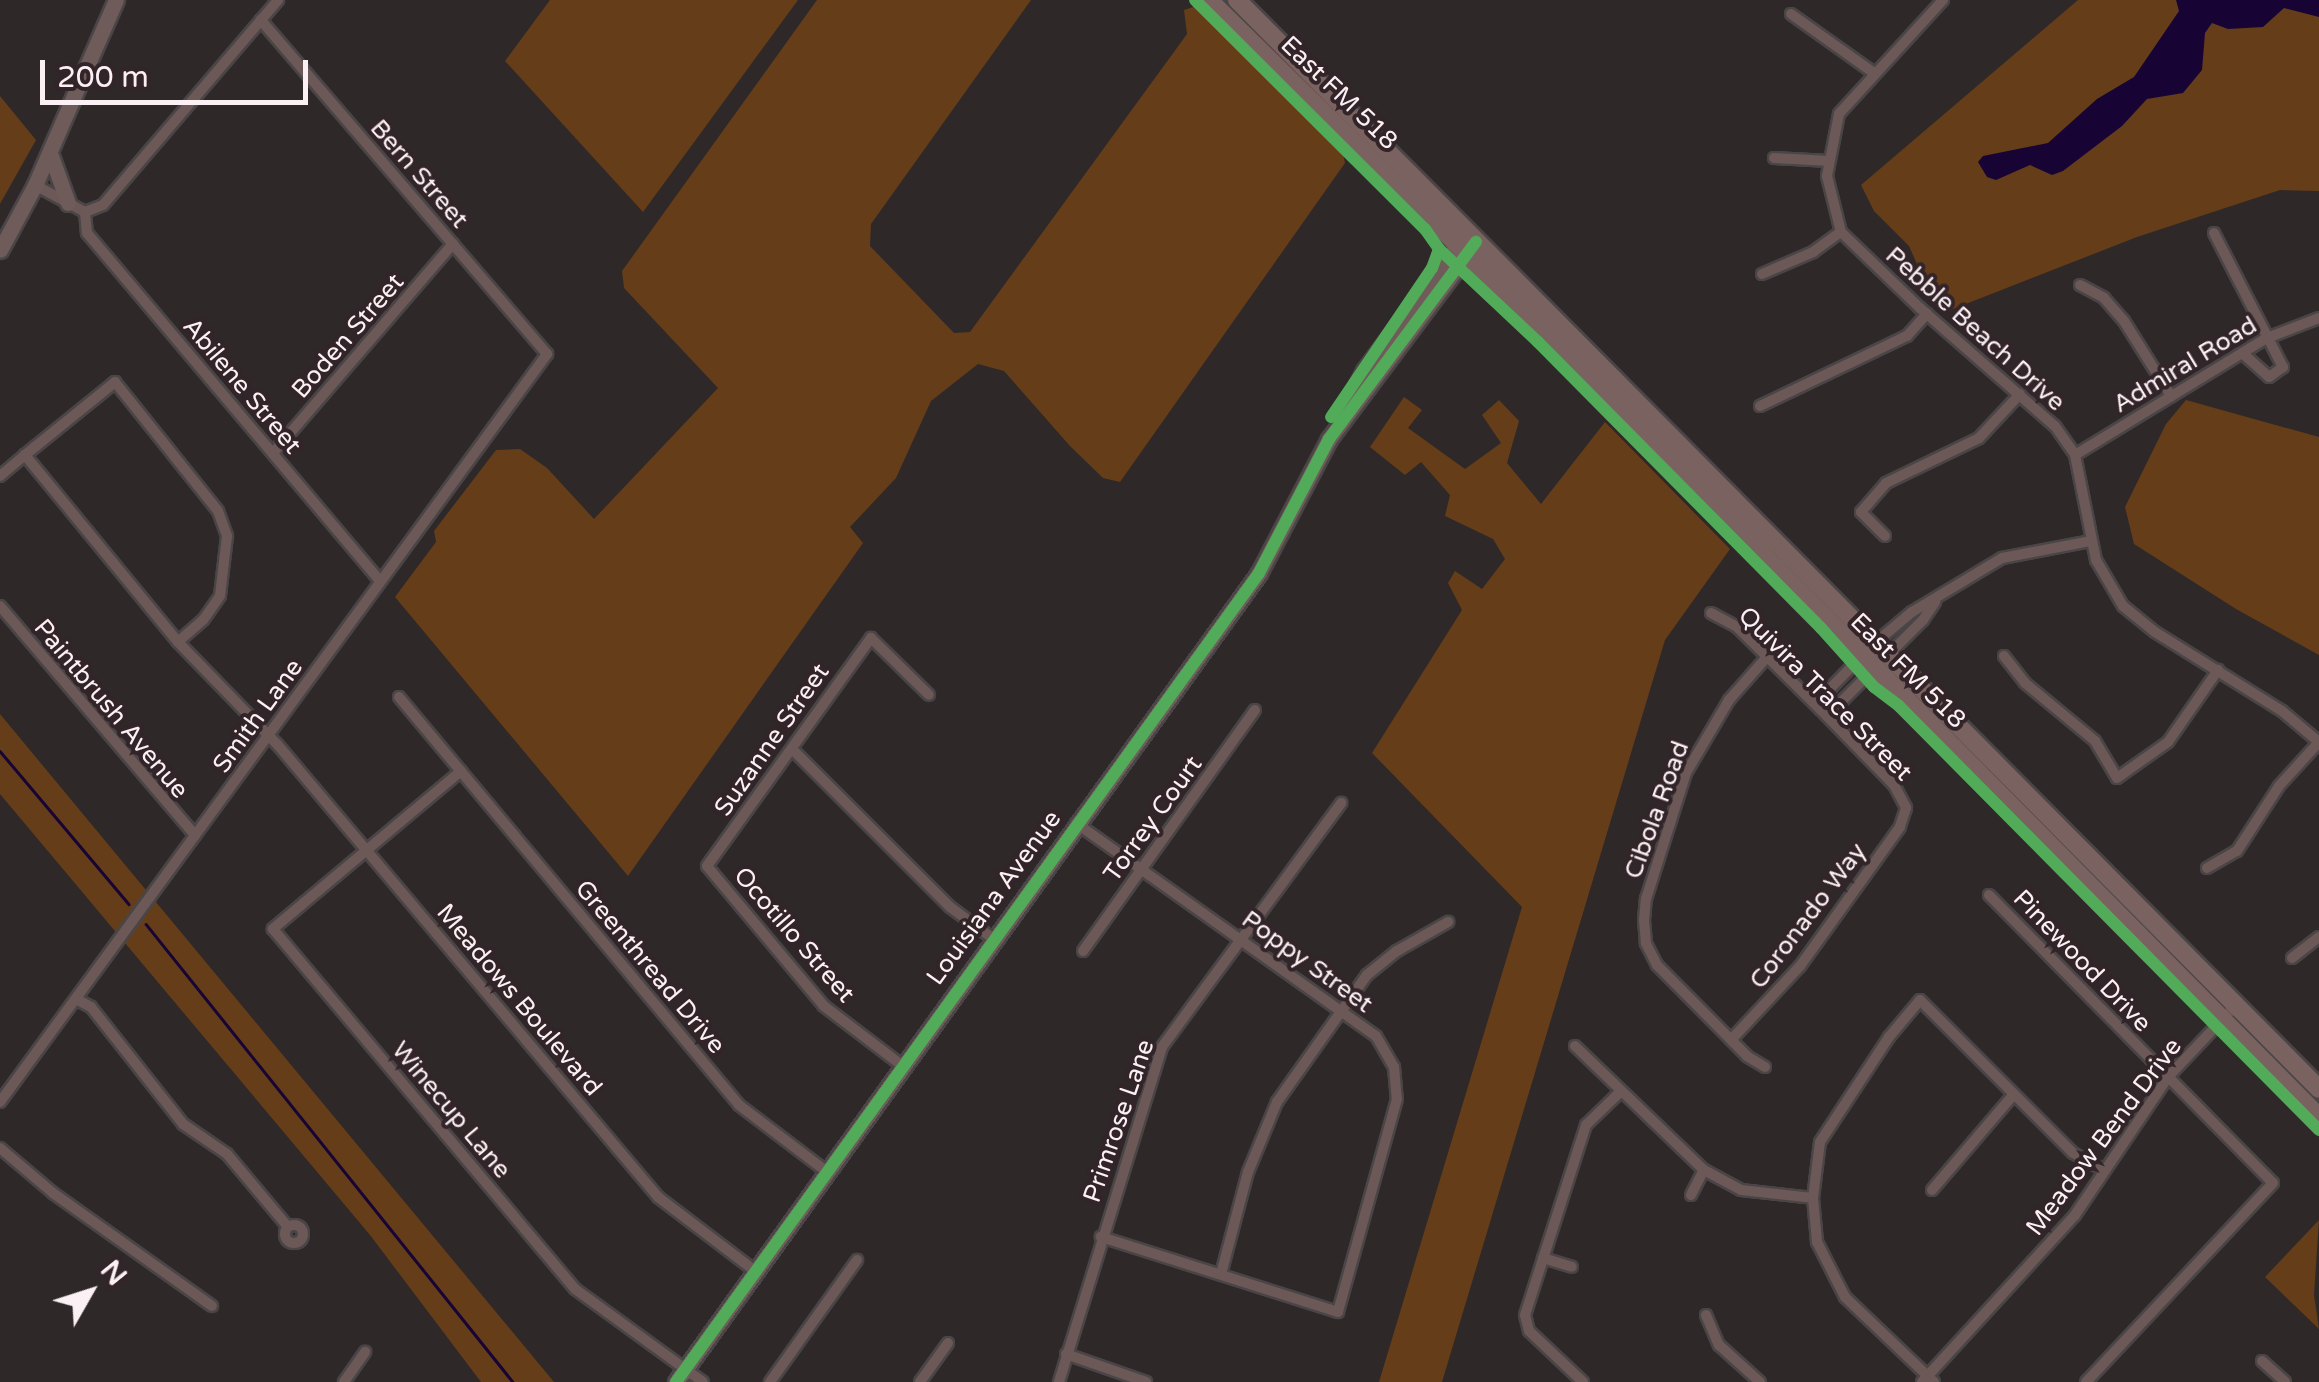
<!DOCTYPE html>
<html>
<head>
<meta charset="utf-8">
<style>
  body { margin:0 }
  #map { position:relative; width:2319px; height:1382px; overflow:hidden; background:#2e2829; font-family:"Varela Round",sans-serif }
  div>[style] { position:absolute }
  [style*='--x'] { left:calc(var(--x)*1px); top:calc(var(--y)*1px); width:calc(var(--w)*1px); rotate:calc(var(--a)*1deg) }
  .green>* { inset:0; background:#653d18 }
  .water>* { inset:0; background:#170435 }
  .stream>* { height:2.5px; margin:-1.25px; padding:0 1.25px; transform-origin:1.25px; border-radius:1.25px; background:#170435 }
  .roads { filter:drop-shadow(2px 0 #4a4546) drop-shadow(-2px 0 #4a4546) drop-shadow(0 2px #4a4546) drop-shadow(0 -2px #4a4546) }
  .street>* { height:10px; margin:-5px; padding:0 5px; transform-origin:5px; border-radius:5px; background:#6c5957 }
  .street>.ring { margin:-5px; padding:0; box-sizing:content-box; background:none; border:10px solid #6c5957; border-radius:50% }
  .secondary>* { height:15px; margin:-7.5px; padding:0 7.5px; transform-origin:7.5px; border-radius:7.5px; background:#6f5b59 }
  .primary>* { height:18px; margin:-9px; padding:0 9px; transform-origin:9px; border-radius:9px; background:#79625f }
  .cycleway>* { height:12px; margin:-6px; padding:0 6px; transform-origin:6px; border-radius:6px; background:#51ab58 }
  span { translate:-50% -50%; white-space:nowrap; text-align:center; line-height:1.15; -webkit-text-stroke:8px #322428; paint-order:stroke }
  .street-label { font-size:25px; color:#fbf1f4 }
  .north { position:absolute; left:40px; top:1242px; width:100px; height:100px; -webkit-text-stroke:8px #322428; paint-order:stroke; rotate:51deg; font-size:28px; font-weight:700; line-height:40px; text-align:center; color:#fbf1f4 }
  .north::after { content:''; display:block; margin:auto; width:35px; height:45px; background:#fbf1f4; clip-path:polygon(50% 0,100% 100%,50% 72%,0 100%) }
  .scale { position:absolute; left:40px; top:60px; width:268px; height:45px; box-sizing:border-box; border:5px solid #fbf1f4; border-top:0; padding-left:12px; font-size:30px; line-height:35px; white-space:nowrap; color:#fbf1f4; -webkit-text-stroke:8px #322428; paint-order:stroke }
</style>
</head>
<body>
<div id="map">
  <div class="green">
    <div style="clip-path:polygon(550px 0,798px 0,643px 212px,505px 61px)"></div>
    <div style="clip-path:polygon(817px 0,1031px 0,871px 224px,870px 246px,954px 333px,970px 332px,1187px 34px,1184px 10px,1196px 6px,1343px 153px,1345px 163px,1120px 482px,1103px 478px,1070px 446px,1004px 371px,978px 364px,931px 401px,896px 478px,850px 527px,863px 543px,628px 876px,395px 597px,436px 542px,434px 531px,496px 450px,520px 449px,547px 468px,594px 519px,718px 388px,624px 288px,622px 271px)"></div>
    <div style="clip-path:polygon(2078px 0,2319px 0,2319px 191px,2280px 190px,2137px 237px,1948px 311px,1924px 280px,1909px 246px,1874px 211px,1861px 185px)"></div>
    <div style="clip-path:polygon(0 96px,36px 140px,0 204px)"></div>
    <div style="clip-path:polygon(1404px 397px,1422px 410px,1408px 428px,1465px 469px,1501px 443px,1482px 415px,1499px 400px,1519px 421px,1507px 463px,1541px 504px,1605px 422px,1730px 549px,1665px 640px,1442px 1382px,1379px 1382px,1522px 907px,1372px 753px,1462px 610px,1448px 583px,1455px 571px,1482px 589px,1505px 559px,1493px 539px,1445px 516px,1450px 495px,1421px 462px,1405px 475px,1370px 447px)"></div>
    <div style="clip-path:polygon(2186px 400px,2319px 437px,2319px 655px,2236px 609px,2134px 544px,2125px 507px,2166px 424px)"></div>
    <div style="clip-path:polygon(0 714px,554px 1382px,481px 1382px,370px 1235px,0 794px)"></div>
    <div style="clip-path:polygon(2319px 1220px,2314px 1295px,2319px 1329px,2265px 1277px)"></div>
  </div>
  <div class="water">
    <div style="clip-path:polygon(2176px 0,2319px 0,2319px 17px,2284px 8px,2263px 27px,2228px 29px,2212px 23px,2205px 33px,2202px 70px,2183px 93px,2147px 99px,2122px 126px,2063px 171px,2052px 175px,2030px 165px,1996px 180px,1987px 177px,1978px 162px,1983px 156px,2048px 143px,2097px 99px,2134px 77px,2179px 11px)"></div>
  </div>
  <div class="stream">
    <div style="--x:0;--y:751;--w:200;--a:49.9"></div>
    <div style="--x:146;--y:924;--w:587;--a:51.29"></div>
  </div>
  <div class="roads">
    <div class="street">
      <div style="--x:1943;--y:0;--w:154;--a:132.4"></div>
      <div style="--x:1839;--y:114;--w:63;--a:101"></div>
      <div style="--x:1827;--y:176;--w:58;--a:76"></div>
      <div style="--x:1841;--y:232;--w:110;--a:43.9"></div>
      <div style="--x:1920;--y:308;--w:179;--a:41.2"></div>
      <div style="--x:2055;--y:426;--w:35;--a:55"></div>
      <div style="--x:2075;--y:455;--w:107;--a:78.7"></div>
      <div style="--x:2096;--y:560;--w:53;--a:59.6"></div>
      <div style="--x:2123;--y:606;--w:41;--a:39.1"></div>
      <div style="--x:2155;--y:632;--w:150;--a:31.9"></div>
      <div style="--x:2282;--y:711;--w:48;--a:40"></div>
      <div style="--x:1791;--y:14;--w:102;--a:35.4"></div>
      <div style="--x:1774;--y:158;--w:55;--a:3.1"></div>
      <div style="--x:35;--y:185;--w:57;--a:28.4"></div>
      <div style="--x:85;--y:212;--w:21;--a:85"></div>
      <div style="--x:87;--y:233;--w:455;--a:49.9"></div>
      <div style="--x:85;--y:212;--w:19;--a:-21"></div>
      <div style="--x:103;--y:205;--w:270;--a:-49.5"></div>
      <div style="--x:2214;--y:233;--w:151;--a:62.8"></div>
      <div style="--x:2283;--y:367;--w:17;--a:144"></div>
      <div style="--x:2269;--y:377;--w:36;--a:-138"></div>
      <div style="--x:1762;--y:274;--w:56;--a:-23.3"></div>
      <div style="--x:1813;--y:252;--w:34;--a:-36"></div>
      <div style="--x:2080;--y:285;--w:27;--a:28"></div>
      <div style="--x:2104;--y:298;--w:30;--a:49"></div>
      <div style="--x:2124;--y:321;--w:89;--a:57.9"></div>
      <div style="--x:1760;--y:406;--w:163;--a:-25.5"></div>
      <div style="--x:1907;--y:336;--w:30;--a:-48"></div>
      <div style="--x:273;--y:453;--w:276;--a:-49.3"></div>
      <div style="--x:2075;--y:455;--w:225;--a:-31.4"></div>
      <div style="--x:2267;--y:338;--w:56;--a:-21"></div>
      <div style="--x:0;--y:476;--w:33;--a:-40"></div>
      <div style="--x:25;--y:455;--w:116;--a:-39"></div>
      <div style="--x:115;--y:382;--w:165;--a:51.4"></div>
      <div style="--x:218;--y:511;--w:27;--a:70"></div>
      <div style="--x:227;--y:536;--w:60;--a:96.7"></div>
      <div style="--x:220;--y:596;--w:29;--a:125"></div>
      <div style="--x:203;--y:620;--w:33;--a:139"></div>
      <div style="--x:178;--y:642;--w:242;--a:-129.3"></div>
      <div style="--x:1885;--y:536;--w:34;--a:-135"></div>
      <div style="--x:1861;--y:512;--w:38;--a:-49"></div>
      <div style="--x:1886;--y:483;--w:103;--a:-25.8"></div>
      <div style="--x:1979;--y:438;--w:60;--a:-47"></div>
      <div style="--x:0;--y:606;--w:301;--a:49.6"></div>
      <div style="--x:1711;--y:613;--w:30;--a:28"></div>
      <div style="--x:1737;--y:627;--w:118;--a:44.7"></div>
      <div style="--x:1821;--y:710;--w:105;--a:45.8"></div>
      <div style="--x:1894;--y:785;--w:26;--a:62"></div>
      <div style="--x:1906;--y:808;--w:20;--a:108"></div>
      <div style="--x:1900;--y:827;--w:171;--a:125.7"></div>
      <div style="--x:1800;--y:966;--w:101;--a:133"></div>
      <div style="--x:178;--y:642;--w:142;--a:45.9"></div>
      <div style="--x:277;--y:744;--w:592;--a:49.93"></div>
      <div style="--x:658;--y:1197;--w:122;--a:37.3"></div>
      <div style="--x:1875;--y:643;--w:48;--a:-40"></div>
      <div style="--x:1912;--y:612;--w:105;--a:-31"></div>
      <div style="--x:2002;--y:558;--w:91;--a:-10.8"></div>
      <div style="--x:2004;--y:656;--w:34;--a:52"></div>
      <div style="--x:2025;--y:683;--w:91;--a:39.6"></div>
      <div style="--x:2095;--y:741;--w:43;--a:59.3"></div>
      <div style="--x:2117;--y:778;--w:62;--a:-35.2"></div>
      <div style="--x:2168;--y:742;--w:88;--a:-55.2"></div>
      <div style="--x:399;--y:697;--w:531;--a:50.19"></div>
      <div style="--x:739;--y:1105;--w:109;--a:37.2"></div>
      <div style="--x:1815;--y:704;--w:69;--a:-45.6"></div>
      <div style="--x:1827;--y:716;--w:136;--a:-45"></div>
      <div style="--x:1923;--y:620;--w:22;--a:-56"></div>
      <div style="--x:792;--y:749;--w:223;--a:45"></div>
      <div style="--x:950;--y:907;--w:52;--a:36.4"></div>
      <div style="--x:461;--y:771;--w:246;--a:140"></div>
      <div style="--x:273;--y:929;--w:470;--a:50"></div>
      <div style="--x:575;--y:1289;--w:158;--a:36"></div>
      <div style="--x:1076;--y:823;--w:368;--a:35.4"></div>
      <div style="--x:1376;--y:1036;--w:36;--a:60"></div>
      <div style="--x:1394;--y:1067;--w:32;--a:85"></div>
      <div style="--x:1397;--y:1099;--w:221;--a:105.5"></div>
      <div style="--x:1338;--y:1312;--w:249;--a:-162.4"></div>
      <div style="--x:2207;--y:868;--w:34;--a:-30"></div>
      <div style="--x:2237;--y:851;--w:77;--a:-57.1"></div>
      <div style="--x:2279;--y:786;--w:59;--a:-47.7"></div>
      <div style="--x:1989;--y:895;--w:404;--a:45.4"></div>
      <div style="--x:2273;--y:1183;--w:273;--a:133.2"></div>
      <div style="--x:1083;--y:951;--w:296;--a:-54.5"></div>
      <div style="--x:2292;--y:958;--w:34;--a:-38"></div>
      <div style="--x:76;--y:999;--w:17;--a:28"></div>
      <div style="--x:91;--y:1007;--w:149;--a:51.8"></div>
      <div style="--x:183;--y:1124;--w:53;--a:34.3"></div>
      <div style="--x:227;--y:1154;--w:95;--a:50.1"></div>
      <div style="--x:1575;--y:1046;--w:179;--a:43.9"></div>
      <div style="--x:1704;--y:1170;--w:42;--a:28.4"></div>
      <div style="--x:1741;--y:1190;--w:72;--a:6.3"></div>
      <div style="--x:900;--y:1064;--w:96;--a:-142.7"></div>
      <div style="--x:824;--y:1006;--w:182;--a:-129.9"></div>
      <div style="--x:707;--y:866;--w:281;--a:-54.3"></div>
      <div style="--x:871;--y:638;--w:81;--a:44.5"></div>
      <div style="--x:1765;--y:1067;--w:21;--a:-149"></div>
      <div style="--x:1747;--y:1056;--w:128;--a:-134.7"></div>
      <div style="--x:1657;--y:965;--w:25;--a:-117"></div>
      <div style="--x:1646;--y:943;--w:23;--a:-95"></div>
      <div style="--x:1644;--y:920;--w:21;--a:-85"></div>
      <div style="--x:1646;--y:899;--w:132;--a:-72.4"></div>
      <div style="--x:1686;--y:773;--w:85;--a:-59.5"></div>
      <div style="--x:1729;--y:700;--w:56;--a:-48.6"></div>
      <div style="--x:0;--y:1102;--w:927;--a:-53.82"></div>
      <div style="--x:547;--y:354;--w:440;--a:-130.6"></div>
      <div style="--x:0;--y:1148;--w:70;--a:40.3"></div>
      <div style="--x:53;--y:1193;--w:195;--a:35.4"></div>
      <div style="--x:1932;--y:1190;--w:126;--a:-49.5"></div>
      <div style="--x:1691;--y:1195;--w:28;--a:-63"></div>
      <div class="ring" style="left:285px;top:1225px;width:8px;height:8px"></div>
      <div style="--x:1543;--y:1258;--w:30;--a:17"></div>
      <div style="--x:1221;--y:1274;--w:106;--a:-75.2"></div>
      <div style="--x:1248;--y:1172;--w:76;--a:-67.5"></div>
      <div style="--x:1277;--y:1102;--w:156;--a:-54.7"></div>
      <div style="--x:1367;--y:975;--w:38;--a:-39"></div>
      <div style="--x:1397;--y:951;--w:59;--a:-29.6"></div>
      <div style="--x:1706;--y:1315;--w:33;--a:67"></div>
      <div style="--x:1719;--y:1345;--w:55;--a:42.1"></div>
      <div style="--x:1066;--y:1354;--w:85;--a:19.3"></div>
      <div style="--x:2262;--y:1361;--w:31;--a:42"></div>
      <div style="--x:344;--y:1382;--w:37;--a:-55"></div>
      <div style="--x:770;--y:1382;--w:150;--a:-54.5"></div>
      <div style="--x:920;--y:1382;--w:48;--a:-54.3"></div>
      <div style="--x:1059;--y:1382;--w:350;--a:-72.9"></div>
      <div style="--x:1162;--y:1047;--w:303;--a:-53.7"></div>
      <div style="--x:1583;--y:1382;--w:74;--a:-136.6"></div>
      <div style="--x:1529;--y:1331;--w:16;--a:-104"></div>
      <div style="--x:1525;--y:1315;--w:200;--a:-72.2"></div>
      <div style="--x:1586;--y:1125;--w:47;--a:-44.1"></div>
      <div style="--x:1922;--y:1382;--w:226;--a:-47.5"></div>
      <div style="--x:2075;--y:1215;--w:166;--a:-56"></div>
      <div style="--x:2168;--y:1077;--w:99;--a:-46.6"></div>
      <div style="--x:1934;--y:1382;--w:123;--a:-136.3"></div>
      <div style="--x:1845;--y:1297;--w:62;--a:-117"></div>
      <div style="--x:1817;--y:1242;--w:44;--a:-95.2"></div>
      <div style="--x:1813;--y:1198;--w:56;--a:-82.9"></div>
      <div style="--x:1820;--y:1142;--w:126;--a:-56.7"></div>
      <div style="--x:1889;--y:1037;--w:48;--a:-50"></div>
      <div style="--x:1920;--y:1000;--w:216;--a:45"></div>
      <div style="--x:2073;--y:1153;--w:35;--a:29"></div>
    </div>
    <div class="secondary">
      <div style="--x:50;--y:153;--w:53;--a:70.2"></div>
      <div style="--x:0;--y:250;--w:74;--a:-61.7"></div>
      <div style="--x:35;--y:185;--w:202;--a:-66.4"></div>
      <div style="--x:1344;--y:411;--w:45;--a:-63.4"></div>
      <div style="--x:1364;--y:371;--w:167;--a:-53.3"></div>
      <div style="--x:676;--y:1382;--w:997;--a:-54.22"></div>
      <div style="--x:1259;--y:573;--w:151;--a:-62.4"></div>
      <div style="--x:1329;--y:439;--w:242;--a:-53.2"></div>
    </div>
    <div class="primary">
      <div style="--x:1209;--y:0;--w:310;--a:44.5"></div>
      <div style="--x:1430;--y:217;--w:1265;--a:45.35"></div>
      <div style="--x:1237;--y:0;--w:1535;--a:45.18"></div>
    </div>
  </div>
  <div class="cycleway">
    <div style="--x:1195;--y:0;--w:325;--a:44.9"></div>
    <div style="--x:1425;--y:229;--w:24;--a:55"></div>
    <div style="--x:1439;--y:249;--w:20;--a:110"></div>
    <div style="--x:1432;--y:268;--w:180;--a:124.1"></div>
    <div style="--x:1439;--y:249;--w:136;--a:43.2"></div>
    <div style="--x:1538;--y:342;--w:402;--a:45.3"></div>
    <div style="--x:1821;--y:628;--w:79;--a:48.1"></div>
    <div style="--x:1874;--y:687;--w:31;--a:37"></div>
    <div style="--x:1899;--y:706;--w:597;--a:45.27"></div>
    <div style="--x:676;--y:1382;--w:997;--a:-54.22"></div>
    <div style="--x:1259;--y:573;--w:151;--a:-62.4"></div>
    <div style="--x:1329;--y:439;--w:246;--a:-53.3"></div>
  </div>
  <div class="street-label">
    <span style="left:1339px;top:93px;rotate:44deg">East FM 518</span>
    <span style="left:419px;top:174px;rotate:49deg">Bern Street</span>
    <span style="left:1975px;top:329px;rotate:42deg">Pebble Beach Drive</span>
    <span style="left:348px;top:336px;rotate:-49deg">Boden Street</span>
    <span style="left:2185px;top:365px;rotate:-31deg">Admiral Road</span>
    <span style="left:242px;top:386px;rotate:50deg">Abilene Street</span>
    <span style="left:1908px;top:671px;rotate:45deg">East FM 518</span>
    <span style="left:1825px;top:694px;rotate:45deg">Quivira Trace Street</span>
    <span style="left:111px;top:709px;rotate:50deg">Paintbrush Avenue</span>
    <span style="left:258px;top:716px;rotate:-54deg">Smith Lane</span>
    <span style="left:772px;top:740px;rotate:-55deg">Suzanne Street</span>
    <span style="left:1657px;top:810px;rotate:-70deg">Cibola Road</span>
    <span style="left:1153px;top:819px;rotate:-54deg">Torrey Court</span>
    <span style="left:994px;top:898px;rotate:-54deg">Louisiana Avenue</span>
    <span style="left:1808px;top:916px;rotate:-53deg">Coronado Way</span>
    <span style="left:794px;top:935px;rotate:49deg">Ocotillo Street</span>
    <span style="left:2082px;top:961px;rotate:46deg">Pinewood Drive</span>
    <span style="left:1307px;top:962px;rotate:36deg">Poppy Street</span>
    <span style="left:650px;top:967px;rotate:50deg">Greenthread Drive</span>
    <span style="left:519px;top:1000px;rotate:50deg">Meadows Boulevard</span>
    <span style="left:451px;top:1110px;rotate:50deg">Winecup Lane</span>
    <span style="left:1119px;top:1121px;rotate:-71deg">Primrose Lane</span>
    <span style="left:2104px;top:1137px;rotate:-53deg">Meadow Bend Drive</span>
  </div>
  <div class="north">N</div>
  <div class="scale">200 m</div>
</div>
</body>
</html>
